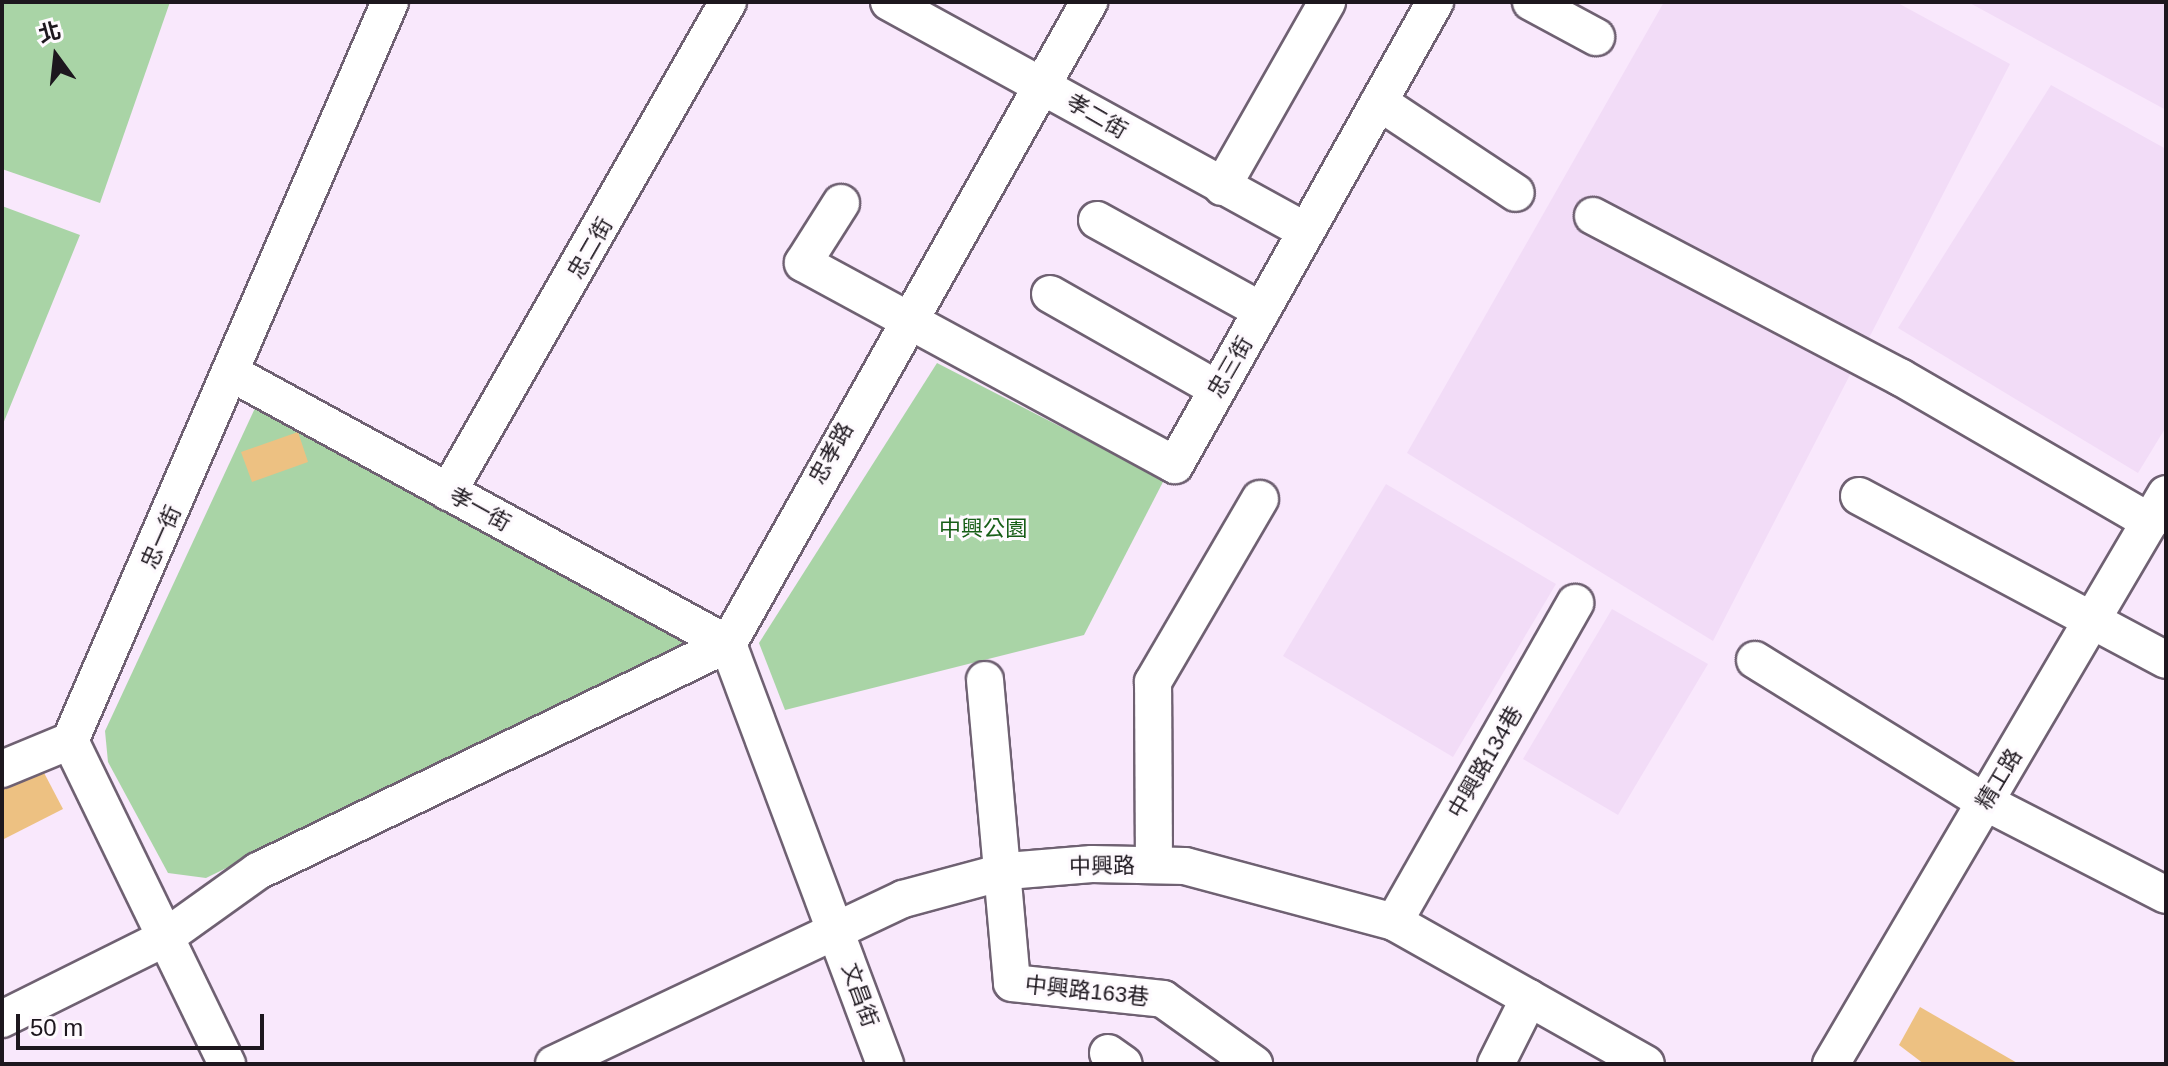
<!DOCTYPE html>
<html>
<head>
<meta charset="utf-8">
<style>
  body { margin:0 }
  #map { position:relative; width:2168px; height:1066px; overflow:hidden; background:#f9e8fc; font-family:Arial,"Noto Sans TC",sans-serif }
  div>[style] { position:absolute }
  [style*='--x'] { left:calc(var(--x)*1px); top:calc(var(--y)*1px); width:calc(var(--w)*1px); rotate:calc(var(--a)*1deg) }
  .built>* { inset:0; background:#f2dcf7 }
  .green>* { inset:0; background:#a9d4a6 }
  .building>* { inset:0; background:#edc182 }
  .roads { filter:drop-shadow(2px 0 #6f6172) drop-shadow(-2px 0 #6f6172) drop-shadow(0 2px #6f6172) drop-shadow(0 -2px #6f6172) }
  .minor>* { height:36px; margin:-18px; padding:0 18px; transform-origin:18px; border-radius:18px; background:#fff }
  span { translate:-50% -50%; white-space:nowrap; text-align:center; line-height:1.15; -webkit-text-stroke:6px #fefafe; paint-order:stroke }
  .street-label { font-size:22px; color:#1d171e }
  .park-label { font-size:22px; color:#175e17 }
  .frame { position:absolute; inset:0; border:4px solid #1d171e; pointer-events:none }
  .north { position:absolute; left:16px; top:16px; width:80px; height:80px; -webkit-text-stroke:6px #fefafe; paint-order:stroke; rotate:345deg; font-size:22px; font-weight:700; line-height:32px; text-align:center; color:#1d171e }
  .north::after { content:''; display:block; margin:auto; width:28px; height:36px; background:#1d171e; clip-path:polygon(50% 0,100% 100%,50% 72%,0 100%) }
  .scale { position:absolute; left:16px; top:1014px; width:248px; height:36px; box-sizing:border-box; border:4px solid #1d171e; border-top:0; padding-left:10px; font-size:24px; line-height:28px; white-space:nowrap; color:#1d171e; -webkit-text-stroke:6px #fefafe; paint-order:stroke }
</style>
</head>
<body>
<div id="map">
  <div class="built">
    <div style="clip-path:polygon(1664px 2px,1896px 2px,2010px 64px,1713px 641px,1407px 453px)"></div>
    <div style="clip-path:polygon(1968px 2px,2166px 2px,2166px 110px)"></div>
    <div style="clip-path:polygon(2051px 85px,2166px 149px,2166px 427px,2138px 473px,1898px 328px)"></div>
    <div style="clip-path:polygon(1386px 484px,1556px 584px,1453px 757px,1283px 656px)"></div>
    <div style="clip-path:polygon(1612px 609px,1708px 664px,1618px 815px,1523px 759px)"></div>
  </div>
  <div class="green">
    <div style="clip-path:polygon(2px 2px,170px 2px,100px 203px,2px 169px)"></div>
    <div style="clip-path:polygon(2px 206px,80px 235px,3px 424px,2px 424px)"></div>
    <div style="clip-path:polygon(937px 363px,1164px 480px,1084px 635px,785px 710px,759px 643px)"></div>
    <div style="clip-path:polygon(256px 406px,690px 642px,206px 878px,168px 873px,108px 762px,105px 731px)"></div>
  </div>
  <div class="building">
    <div style="clip-path:polygon(298px 432px,308px 462px,252px 482px,241px 452px)"></div>
    <div style="clip-path:polygon(41px 767px,63px 809px,2px 840px,2px 787px)"></div>
    <div style="clip-path:polygon(1920px 1007px,2019px 1064px,1924px 1064px,1899px 1045px)"></div>
  </div>
  <div class="roads">
    <div class="minor">
      <div style="--x:889;--y:2;--w:476;--a:28.8"></div>
      <div style="--x:1531;--y:2;--w:74;--a:28.3"></div>
      <div style="--x:1379;--y:102;--w:164;--a:33.6"></div>
      <div style="--x:1222;--y:187;--w:213;--a:-60.4"></div>
      <div style="--x:841;--y:203;--w:71;--a:122.3"></div>
      <div style="--x:803;--y:263;--w:423;--a:28.5"></div>
      <div style="--x:1175;--y:465;--w:531;--a:-60.68"></div>
      <div style="--x:1593;--y:216;--w:347;--a:27.7"></div>
      <div style="--x:1900;--y:377;--w:289;--a:30.1"></div>
      <div style="--x:1097;--y:220;--w:188;--a:28.9"></div>
      <div style="--x:1050;--y:294;--w:192;--a:29.6"></div>
      <div style="--x:233;--y:374;--w:564;--a:28.61"></div>
      <div style="--x:448;--y:492;--w:564;--a:-60.26"></div>
      <div style="--x:1859;--y:496;--w:348;--a:28.1"></div>
      <div style="--x:1755;--y:660;--w:270;--a:31.7"></div>
      <div style="--x:1985;--y:802;--w:203;--a:27.2"></div>
      <div style="--x:985;--y:680;--w:304;--a:84.9"></div>
      <div style="--x:1012;--y:983;--w:152;--a:6"></div>
      <div style="--x:1163;--y:999;--w:112;--a:35.5"></div>
      <div style="--x:2;--y:769;--w:74;--a:-22.4"></div>
      <div style="--x:1154;--y:865;--w:183;--a:-90.3"></div>
      <div style="--x:1153;--y:682;--w:212;--a:-59.7"></div>
      <div style="--x:1394;--y:922;--w:367;--a:-60.4"></div>
      <div style="--x:2;--y:1019;--w:180;--a:-26.4"></div>
      <div style="--x:163;--y:939;--w:117;--a:-35.6"></div>
      <div style="--x:258;--y:871;--w:522;--a:-25.78"></div>
      <div style="--x:1108;--y:1053;--w:19;--a:35"></div>
      <div style="--x:227;--y:1064;--w:359;--a:-115.9"></div>
      <div style="--x:70;--y:741;--w:805;--a:-66.59"></div>
      <div style="--x:554;--y:1064;--w:386;--a:-25.3"></div>
      <div style="--x:903;--y:899;--w:108;--a:-15.1"></div>
      <div style="--x:1007;--y:871;--w:85;--a:-4.7"></div>
      <div style="--x:1092;--y:864;--w:93;--a:1.2"></div>
      <div style="--x:1185;--y:866;--w:216;--a:15"></div>
      <div style="--x:1394;--y:922;--w:289;--a:29.4"></div>
      <div style="--x:885;--y:1064;--w:448;--a:-110.5"></div>
      <div style="--x:728;--y:644;--w:737;--a:-60.65"></div>
      <div style="--x:1496;--y:1064;--w:74;--a:-63.4"></div>
      <div style="--x:1831;--y:1064;--w:661;--a:-59.56"></div>
    </div>
  </div>
  <div class="street-label">
    <span style="left:1097px;top:116px;rotate:30deg">孝二街</span>
    <span style="left:590px;top:248px;rotate:-60deg">忠二街</span>
    <span style="left:1230px;top:367px;rotate:-60deg">忠三街</span>
    <span style="left:831px;top:453px;rotate:-61deg">忠孝路</span>
    <span style="left:480px;top:509px;rotate:29deg">孝一街</span>
    <span style="left:161px;top:537px;rotate:-66deg">忠一街</span>
    <span style="left:1485px;top:762px;rotate:-60deg">中興路134巷</span>
    <span style="left:1999px;top:779px;rotate:-59deg">精工路</span>
    <span style="left:1102px;top:866px;rotate:-1deg">中興路</span>
    <span style="left:1087px;top:991px;rotate:6deg">中興路163巷</span>
    <span style="left:860px;top:995px;rotate:70deg">文昌街</span>
  </div>
  <div class="park-label">
    <span style="left:983px;top:529px">中興公園</span>
  </div>
  <div class="frame"></div>
  <div class="north">北</div>
  <div class="scale">50 m</div>
</div>
</body>
</html>
